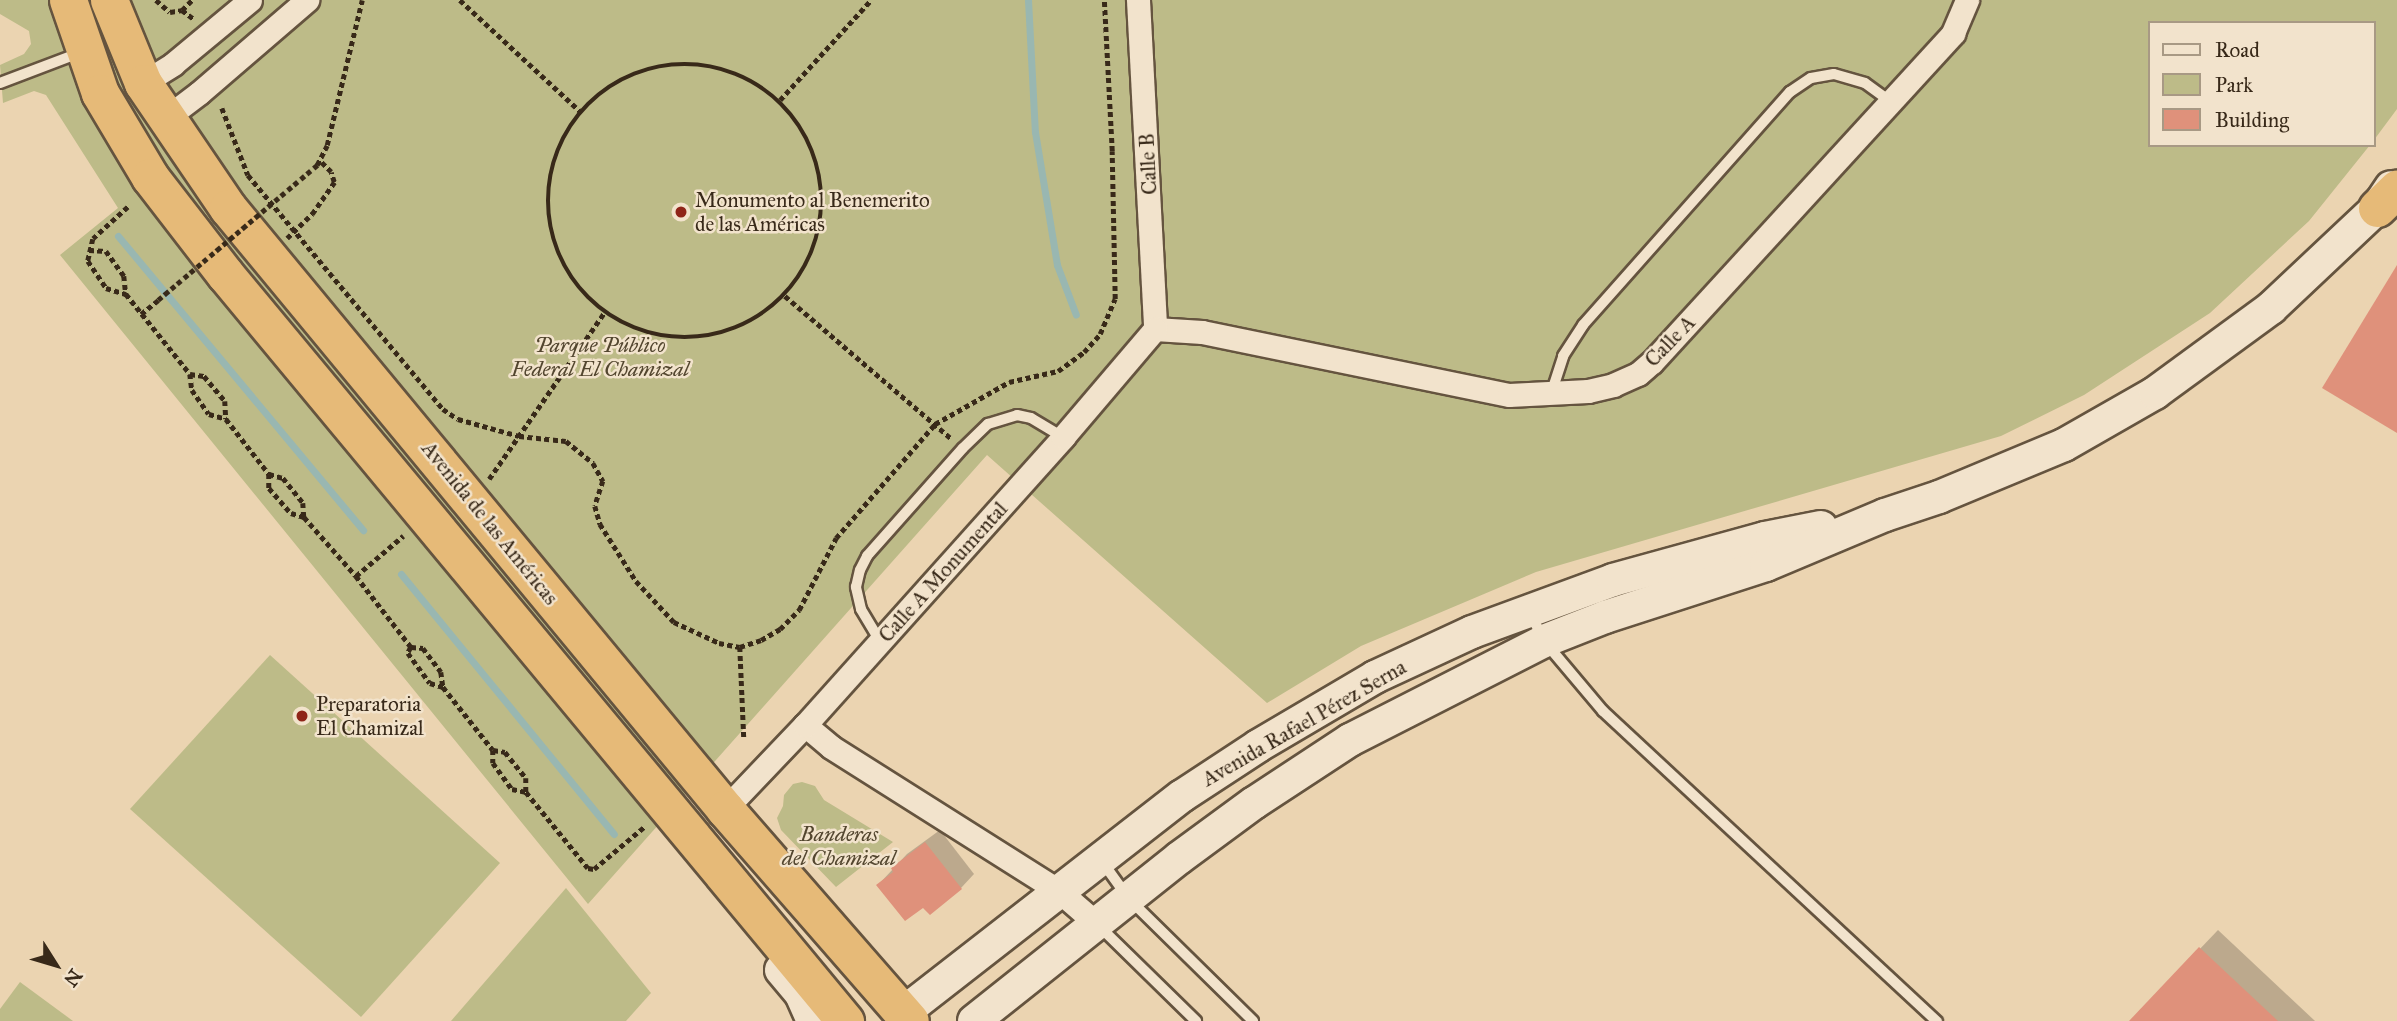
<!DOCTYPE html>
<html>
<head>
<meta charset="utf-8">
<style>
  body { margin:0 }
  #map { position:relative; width:2397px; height:1021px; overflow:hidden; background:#ebd4b1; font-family:"IM FELL Great Primer",serif }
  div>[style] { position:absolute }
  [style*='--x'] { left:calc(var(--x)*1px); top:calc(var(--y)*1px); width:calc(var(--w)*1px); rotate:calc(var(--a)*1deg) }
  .green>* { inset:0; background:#bdbb88 }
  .shadow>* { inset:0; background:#0003 }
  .stream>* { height:7px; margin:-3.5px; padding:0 3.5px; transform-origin:3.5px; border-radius:3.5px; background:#99b7b1 }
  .building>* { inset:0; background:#df917b }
  .path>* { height:4.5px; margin-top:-2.25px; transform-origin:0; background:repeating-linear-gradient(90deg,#382919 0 5px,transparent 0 8.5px) }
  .path>.ring { margin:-2.25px; padding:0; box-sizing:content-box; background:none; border:4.5px solid #382919; border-radius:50% }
  .roads { filter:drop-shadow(2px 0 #65543f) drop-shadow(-2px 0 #65543f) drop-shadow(0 2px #65543f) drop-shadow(0 -2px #65543f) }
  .service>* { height:10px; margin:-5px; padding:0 5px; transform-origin:5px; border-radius:5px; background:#f2e3cc }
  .minor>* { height:23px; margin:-11.5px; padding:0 11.5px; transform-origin:11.5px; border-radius:11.5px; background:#f2e3cc }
  .secondary>* { height:32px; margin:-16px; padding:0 16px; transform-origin:16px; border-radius:16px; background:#f2e3cc }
  .trunk>* { height:37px; margin:-18.5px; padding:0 18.5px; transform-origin:18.5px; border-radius:18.5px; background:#e6ba78 }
  .path-bridge>* { height:4.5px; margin-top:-2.25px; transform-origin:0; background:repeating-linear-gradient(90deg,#382919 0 5px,transparent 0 8.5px) }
  .dots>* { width:19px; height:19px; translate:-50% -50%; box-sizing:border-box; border:4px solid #f2e3cc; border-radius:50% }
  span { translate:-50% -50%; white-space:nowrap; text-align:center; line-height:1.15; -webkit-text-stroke:5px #f2e3cc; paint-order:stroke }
  .street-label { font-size:21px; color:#382919 }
  .poi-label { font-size:21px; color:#382919 }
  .left { translate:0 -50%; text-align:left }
  .park-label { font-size:21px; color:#53462f; font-style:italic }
  .legend { position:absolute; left:2148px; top:21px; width:228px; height:126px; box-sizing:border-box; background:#f2e3cc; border:2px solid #a89984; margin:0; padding:9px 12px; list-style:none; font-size:21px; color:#382919 }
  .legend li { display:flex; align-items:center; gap:14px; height:35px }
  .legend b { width:35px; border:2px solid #a89984 }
  .north { position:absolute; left:21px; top:930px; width:70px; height:70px; -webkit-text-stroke:5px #f2e3cc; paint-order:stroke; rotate:127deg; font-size:19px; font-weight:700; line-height:28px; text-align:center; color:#382919 }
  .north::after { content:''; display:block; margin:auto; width:24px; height:32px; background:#382919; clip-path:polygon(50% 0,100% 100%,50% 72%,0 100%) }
</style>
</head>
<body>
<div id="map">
  <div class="green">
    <div style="clip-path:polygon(0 0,2397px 0,2397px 109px,2374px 140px,2374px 23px,2150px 23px,2150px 145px,2370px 145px,2309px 221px,2210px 313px,2084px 395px,2001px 436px,1536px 572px,1361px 646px,1267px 703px,987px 455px,588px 904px,60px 255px,118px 208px,46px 95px,34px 91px,3px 103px,0 65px,24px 54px,31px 44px,29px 31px,0 14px)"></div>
    <div style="clip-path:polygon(270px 655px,500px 863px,361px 1017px,130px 809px)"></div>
    <div style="clip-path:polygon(802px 782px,815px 786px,824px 800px,893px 842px,836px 887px,781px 830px,777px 818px,783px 806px,784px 795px,793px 784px)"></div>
    <div style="clip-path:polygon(566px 888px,651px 993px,626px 1021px,451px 1021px)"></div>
    <div style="clip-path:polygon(20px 982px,73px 1021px,0 1021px,0 1009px)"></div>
  </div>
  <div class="shadow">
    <div style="clip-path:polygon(940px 830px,974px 874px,961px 888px,923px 905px,878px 885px,907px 854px)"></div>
    <div style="clip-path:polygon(2218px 930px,2315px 1021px,2131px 1021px)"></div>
  </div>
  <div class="stream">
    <div style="--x:1028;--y:0;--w:132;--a:87"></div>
    <div style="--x:1035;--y:132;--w:135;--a:80.6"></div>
    <div style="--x:1057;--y:265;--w:53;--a:69.2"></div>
    <div style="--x:118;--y:236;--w:383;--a:50.2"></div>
    <div style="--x:401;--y:574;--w:336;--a:50.7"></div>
  </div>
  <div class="building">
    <div style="clip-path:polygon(2397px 265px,2397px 433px,2322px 388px)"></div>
    <div style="clip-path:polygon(925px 842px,962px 889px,930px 915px,923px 908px,905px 921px,876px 885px,893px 872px,891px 868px)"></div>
    <div style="clip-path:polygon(2199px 947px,2278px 1021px,2129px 1021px)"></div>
  </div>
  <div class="path">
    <div style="--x:156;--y:0;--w:18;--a:41"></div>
    <div style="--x:170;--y:12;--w:12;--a:-9"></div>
    <div style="--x:182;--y:10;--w:14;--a:-45"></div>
    <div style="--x:460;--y:0;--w:163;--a:42.8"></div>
    <div style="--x:182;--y:10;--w:15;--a:37"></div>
    <div class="ring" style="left:548px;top:64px;width:269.5px;height:269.5px"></div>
    <div style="--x:780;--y:100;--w:135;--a:-47.7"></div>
    <div style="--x:222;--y:108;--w:72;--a:68.8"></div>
    <div style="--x:248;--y:175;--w:305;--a:50.2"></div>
    <div style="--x:443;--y:409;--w:18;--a:34"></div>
    <div style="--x:458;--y:419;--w:63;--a:15.6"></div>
    <div style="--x:519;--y:436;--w:47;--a:6.1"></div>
    <div style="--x:566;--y:441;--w:35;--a:39"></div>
    <div style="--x:593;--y:463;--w:21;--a:61"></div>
    <div style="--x:603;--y:481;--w:26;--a:108"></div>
    <div style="--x:595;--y:506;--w:19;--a:74"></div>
    <div style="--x:600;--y:524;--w:67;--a:57.7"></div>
    <div style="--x:636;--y:581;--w:56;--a:47.2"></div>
    <div style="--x:674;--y:622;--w:50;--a:25"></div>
    <div style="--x:719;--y:643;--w:21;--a:11"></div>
    <div style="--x:740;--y:647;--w:22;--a:-18"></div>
    <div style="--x:761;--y:640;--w:22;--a:-30"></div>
    <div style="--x:780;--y:629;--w:27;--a:-45"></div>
    <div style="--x:799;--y:610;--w:81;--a:-62.8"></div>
    <div style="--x:836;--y:538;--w:151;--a:-49"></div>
    <div style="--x:935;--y:424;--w:85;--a:-29.6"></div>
    <div style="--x:1009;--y:382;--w:50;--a:-12.7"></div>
    <div style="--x:1058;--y:371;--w:32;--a:-36"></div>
    <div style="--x:1084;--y:352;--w:24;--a:-48"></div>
    <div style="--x:1100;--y:334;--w:38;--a:-67"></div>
    <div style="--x:1115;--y:299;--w:148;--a:-91.2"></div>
    <div style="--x:1112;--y:151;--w:151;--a:-93"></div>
    <div style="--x:317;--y:165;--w:22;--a:-63"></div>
    <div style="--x:327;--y:145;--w:149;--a:-76.4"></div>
    <div style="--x:128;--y:207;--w:47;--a:137.6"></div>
    <div style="--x:93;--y:239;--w:23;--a:103"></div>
    <div style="--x:88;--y:261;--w:32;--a:56"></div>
    <div style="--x:106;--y:288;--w:21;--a:17"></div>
    <div style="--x:126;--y:294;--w:102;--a:51.3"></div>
    <div style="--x:190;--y:374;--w:16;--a:83"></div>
    <div style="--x:192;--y:390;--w:29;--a:55"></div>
    <div style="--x:209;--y:414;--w:18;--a:16"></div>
    <div style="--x:226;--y:419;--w:70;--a:52"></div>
    <div style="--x:269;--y:474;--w:14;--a:90"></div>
    <div style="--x:269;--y:488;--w:33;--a:49"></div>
    <div style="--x:291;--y:513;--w:14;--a:17"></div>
    <div style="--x:304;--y:517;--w:79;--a:48.6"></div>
    <div style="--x:356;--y:576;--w:90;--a:52.2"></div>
    <div style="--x:411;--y:647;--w:7;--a:117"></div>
    <div style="--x:408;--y:653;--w:37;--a:54"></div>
    <div style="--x:430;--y:683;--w:14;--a:17"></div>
    <div style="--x:443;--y:687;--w:80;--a:51.6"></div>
    <div style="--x:493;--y:750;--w:13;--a:90"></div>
    <div style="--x:493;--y:763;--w:32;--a:54"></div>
    <div style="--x:512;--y:789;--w:14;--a:12"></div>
    <div style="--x:526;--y:792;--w:98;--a:50.8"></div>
    <div style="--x:588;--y:868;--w:6;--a:9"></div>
    <div style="--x:594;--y:869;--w:65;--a:-40"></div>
    <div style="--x:287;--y:238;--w:35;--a:-44"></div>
    <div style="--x:312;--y:214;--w:39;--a:-55"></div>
    <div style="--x:334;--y:182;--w:10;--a:-107"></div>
    <div style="--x:331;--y:172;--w:14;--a:-135"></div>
    <div style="--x:89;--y:250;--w:17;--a:3"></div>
    <div style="--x:106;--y:251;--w:31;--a:54"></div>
    <div style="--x:124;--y:276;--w:18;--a:84"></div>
    <div style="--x:785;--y:296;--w:220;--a:40.6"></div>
    <div style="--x:141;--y:314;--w:22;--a:-39"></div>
    <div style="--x:190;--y:374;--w:14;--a:8"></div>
    <div style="--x:204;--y:376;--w:33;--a:50"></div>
    <div style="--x:225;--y:401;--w:18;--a:87"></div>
    <div style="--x:269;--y:474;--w:15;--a:16"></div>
    <div style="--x:283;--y:478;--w:32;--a:51"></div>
    <div style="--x:303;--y:503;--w:14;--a:86"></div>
    <div style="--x:489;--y:479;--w:202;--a:-55.3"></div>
    <div style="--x:356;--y:576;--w:62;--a:-40.4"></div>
    <div style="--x:411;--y:647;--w:12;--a:5"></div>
    <div style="--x:423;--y:648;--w:30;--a:53"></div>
    <div style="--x:441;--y:672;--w:15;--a:82"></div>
    <div style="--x:740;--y:647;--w:93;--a:87.5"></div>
    <div style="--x:493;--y:750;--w:12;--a:9"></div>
    <div style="--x:505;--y:752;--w:33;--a:51"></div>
    <div style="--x:526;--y:778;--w:14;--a:90"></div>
  </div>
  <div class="roads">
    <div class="service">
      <div style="--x:0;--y:83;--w:85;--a:-20.8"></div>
      <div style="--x:1551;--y:394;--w:40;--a:-72"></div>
      <div style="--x:1563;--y:356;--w:37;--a:-57"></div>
      <div style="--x:1583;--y:325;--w:312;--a:-48.4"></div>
      <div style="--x:1790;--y:92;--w:25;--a:-34"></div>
      <div style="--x:1811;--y:78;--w:23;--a:-10"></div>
      <div style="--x:1834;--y:74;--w:32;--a:16"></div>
      <div style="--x:1865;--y:83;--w:31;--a:36"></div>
      <div style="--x:1530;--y:613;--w:31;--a:63"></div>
      <div style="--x:1544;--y:641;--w:92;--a:49.9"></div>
      <div style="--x:1603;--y:711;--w:456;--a:42.9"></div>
      <div style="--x:880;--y:641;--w:37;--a:-121"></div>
      <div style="--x:861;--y:609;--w:23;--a:-103"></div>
      <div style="--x:856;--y:587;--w:17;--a:-77"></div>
      <div style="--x:860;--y:570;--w:16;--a:-63"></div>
      <div style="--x:867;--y:556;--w:144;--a:-48.4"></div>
      <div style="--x:963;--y:448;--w:35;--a:-44"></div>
      <div style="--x:988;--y:424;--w:30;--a:-17"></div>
      <div style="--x:1017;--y:415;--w:14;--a:12"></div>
      <div style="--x:1031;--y:418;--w:37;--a:31"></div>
      <div style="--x:1101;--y:860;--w:48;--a:54.3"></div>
      <div style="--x:1129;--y:899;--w:174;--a:44.5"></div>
      <div style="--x:1099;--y:926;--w:136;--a:44.4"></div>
    </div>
    <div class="minor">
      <div style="--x:1138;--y:0;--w:329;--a:87"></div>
      <div style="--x:143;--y:83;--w:36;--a:-32"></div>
      <div style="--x:173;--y:64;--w:100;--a:-39.7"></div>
      <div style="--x:166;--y:118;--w:41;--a:-37.1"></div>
      <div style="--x:199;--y:93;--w:143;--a:-40.7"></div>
      <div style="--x:1155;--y:329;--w:47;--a:3.7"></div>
      <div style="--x:1202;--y:332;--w:313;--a:11.6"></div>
      <div style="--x:1509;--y:395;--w:79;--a:-2.9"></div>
      <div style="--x:1588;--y:391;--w:26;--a:-13"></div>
      <div style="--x:1613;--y:385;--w:27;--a:-24"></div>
      <div style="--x:1638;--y:374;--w:18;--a:-41"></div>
      <div style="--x:1652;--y:362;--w:446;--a:-47.5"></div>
      <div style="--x:1953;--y:33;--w:36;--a:-67"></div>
      <div style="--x:805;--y:725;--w:34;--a:40"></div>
      <div style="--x:831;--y:747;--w:270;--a:32.3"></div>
      <div style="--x:1059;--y:891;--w:50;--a:41"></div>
      <div style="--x:725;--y:809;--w:116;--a:-46.4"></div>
      <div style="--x:805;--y:725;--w:387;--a:-48.1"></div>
      <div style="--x:1063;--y:437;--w:142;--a:-49.6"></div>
    </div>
    <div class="secondary">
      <div style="--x:781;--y:970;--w:31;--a:50"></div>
      <div style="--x:801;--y:994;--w:30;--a:66"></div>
      <div style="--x:903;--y:1013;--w:353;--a:-37.9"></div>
      <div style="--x:1182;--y:796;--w:91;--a:-33.3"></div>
      <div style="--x:1258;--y:746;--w:136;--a:-30.5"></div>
      <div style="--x:1375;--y:677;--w:107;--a:-24.9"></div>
      <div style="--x:1472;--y:632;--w:150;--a:-20.2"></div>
      <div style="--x:1613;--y:580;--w:158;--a:-15.4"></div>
      <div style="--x:1765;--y:538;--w:57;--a:-11.1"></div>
      <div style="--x:974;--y:1021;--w:262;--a:-38.5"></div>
      <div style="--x:1179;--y:858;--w:93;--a:-36.3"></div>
      <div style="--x:1254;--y:803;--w:115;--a:-33.3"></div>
      <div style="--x:1350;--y:740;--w:218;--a:-27"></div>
      <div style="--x:1544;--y:641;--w:66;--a:-21.5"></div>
      <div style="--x:1605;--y:617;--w:169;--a:-17.9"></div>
      <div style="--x:1766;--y:565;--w:129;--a:-22.8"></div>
      <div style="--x:1885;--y:515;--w:57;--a:-18.4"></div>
      <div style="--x:1939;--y:497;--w:135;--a:-22.6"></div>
      <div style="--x:2064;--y:445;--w:105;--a:-29.7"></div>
      <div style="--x:2155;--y:393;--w:144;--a:-36.2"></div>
      <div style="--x:2271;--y:308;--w:146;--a:-43.3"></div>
      <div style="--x:2377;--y:208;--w:25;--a:-56"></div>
    </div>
    <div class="trunk">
      <div style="--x:68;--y:0;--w:98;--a:71"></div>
      <div style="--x:100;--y:93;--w:98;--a:59.2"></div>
      <div style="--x:150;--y:177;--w:123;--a:52.3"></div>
      <div style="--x:225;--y:274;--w:971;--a:50.31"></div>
      <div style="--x:109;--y:0;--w:90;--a:67.7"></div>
      <div style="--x:143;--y:83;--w:151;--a:55.8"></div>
      <div style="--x:228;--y:208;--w:780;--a:50.41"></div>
      <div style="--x:725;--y:809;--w:281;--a:48.9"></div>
      <div style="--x:2377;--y:208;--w:28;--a:-44"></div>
    </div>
  </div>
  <div class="path-bridge">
    <div style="--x:158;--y:300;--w:209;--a:-40.3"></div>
  </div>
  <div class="dots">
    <div style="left:681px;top:212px;background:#8f2418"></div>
    <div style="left:302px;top:716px;background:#8f2418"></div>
  </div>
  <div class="street-label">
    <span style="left:1148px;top:164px;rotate:-93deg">Calle B</span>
    <span style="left:1670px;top:341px;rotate:-46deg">Calle A</span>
    <span style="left:490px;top:523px;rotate:51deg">Avenida de las Américas</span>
    <span style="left:943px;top:572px;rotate:-48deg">Calle A Monumental</span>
    <span style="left:1304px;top:723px;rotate:-30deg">Avenida Rafael Pérez Serna</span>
  </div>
  <div class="poi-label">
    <span class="left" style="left:695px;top:212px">Monumento al Benemerito<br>de las Américas</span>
    <span class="left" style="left:316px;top:716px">Preparatoria<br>El Chamizal</span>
  </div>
  <div class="park-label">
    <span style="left:600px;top:357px">Parque Público<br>Federal El Chamizal</span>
    <span style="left:839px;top:846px">Banderas<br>del Chamizal</span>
  </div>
  <ul class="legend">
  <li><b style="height:9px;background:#f2e3cc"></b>Road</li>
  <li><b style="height:19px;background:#bdbb88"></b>Park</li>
  <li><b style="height:19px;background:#df917b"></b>Building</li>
  </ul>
  <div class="north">N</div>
</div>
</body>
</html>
